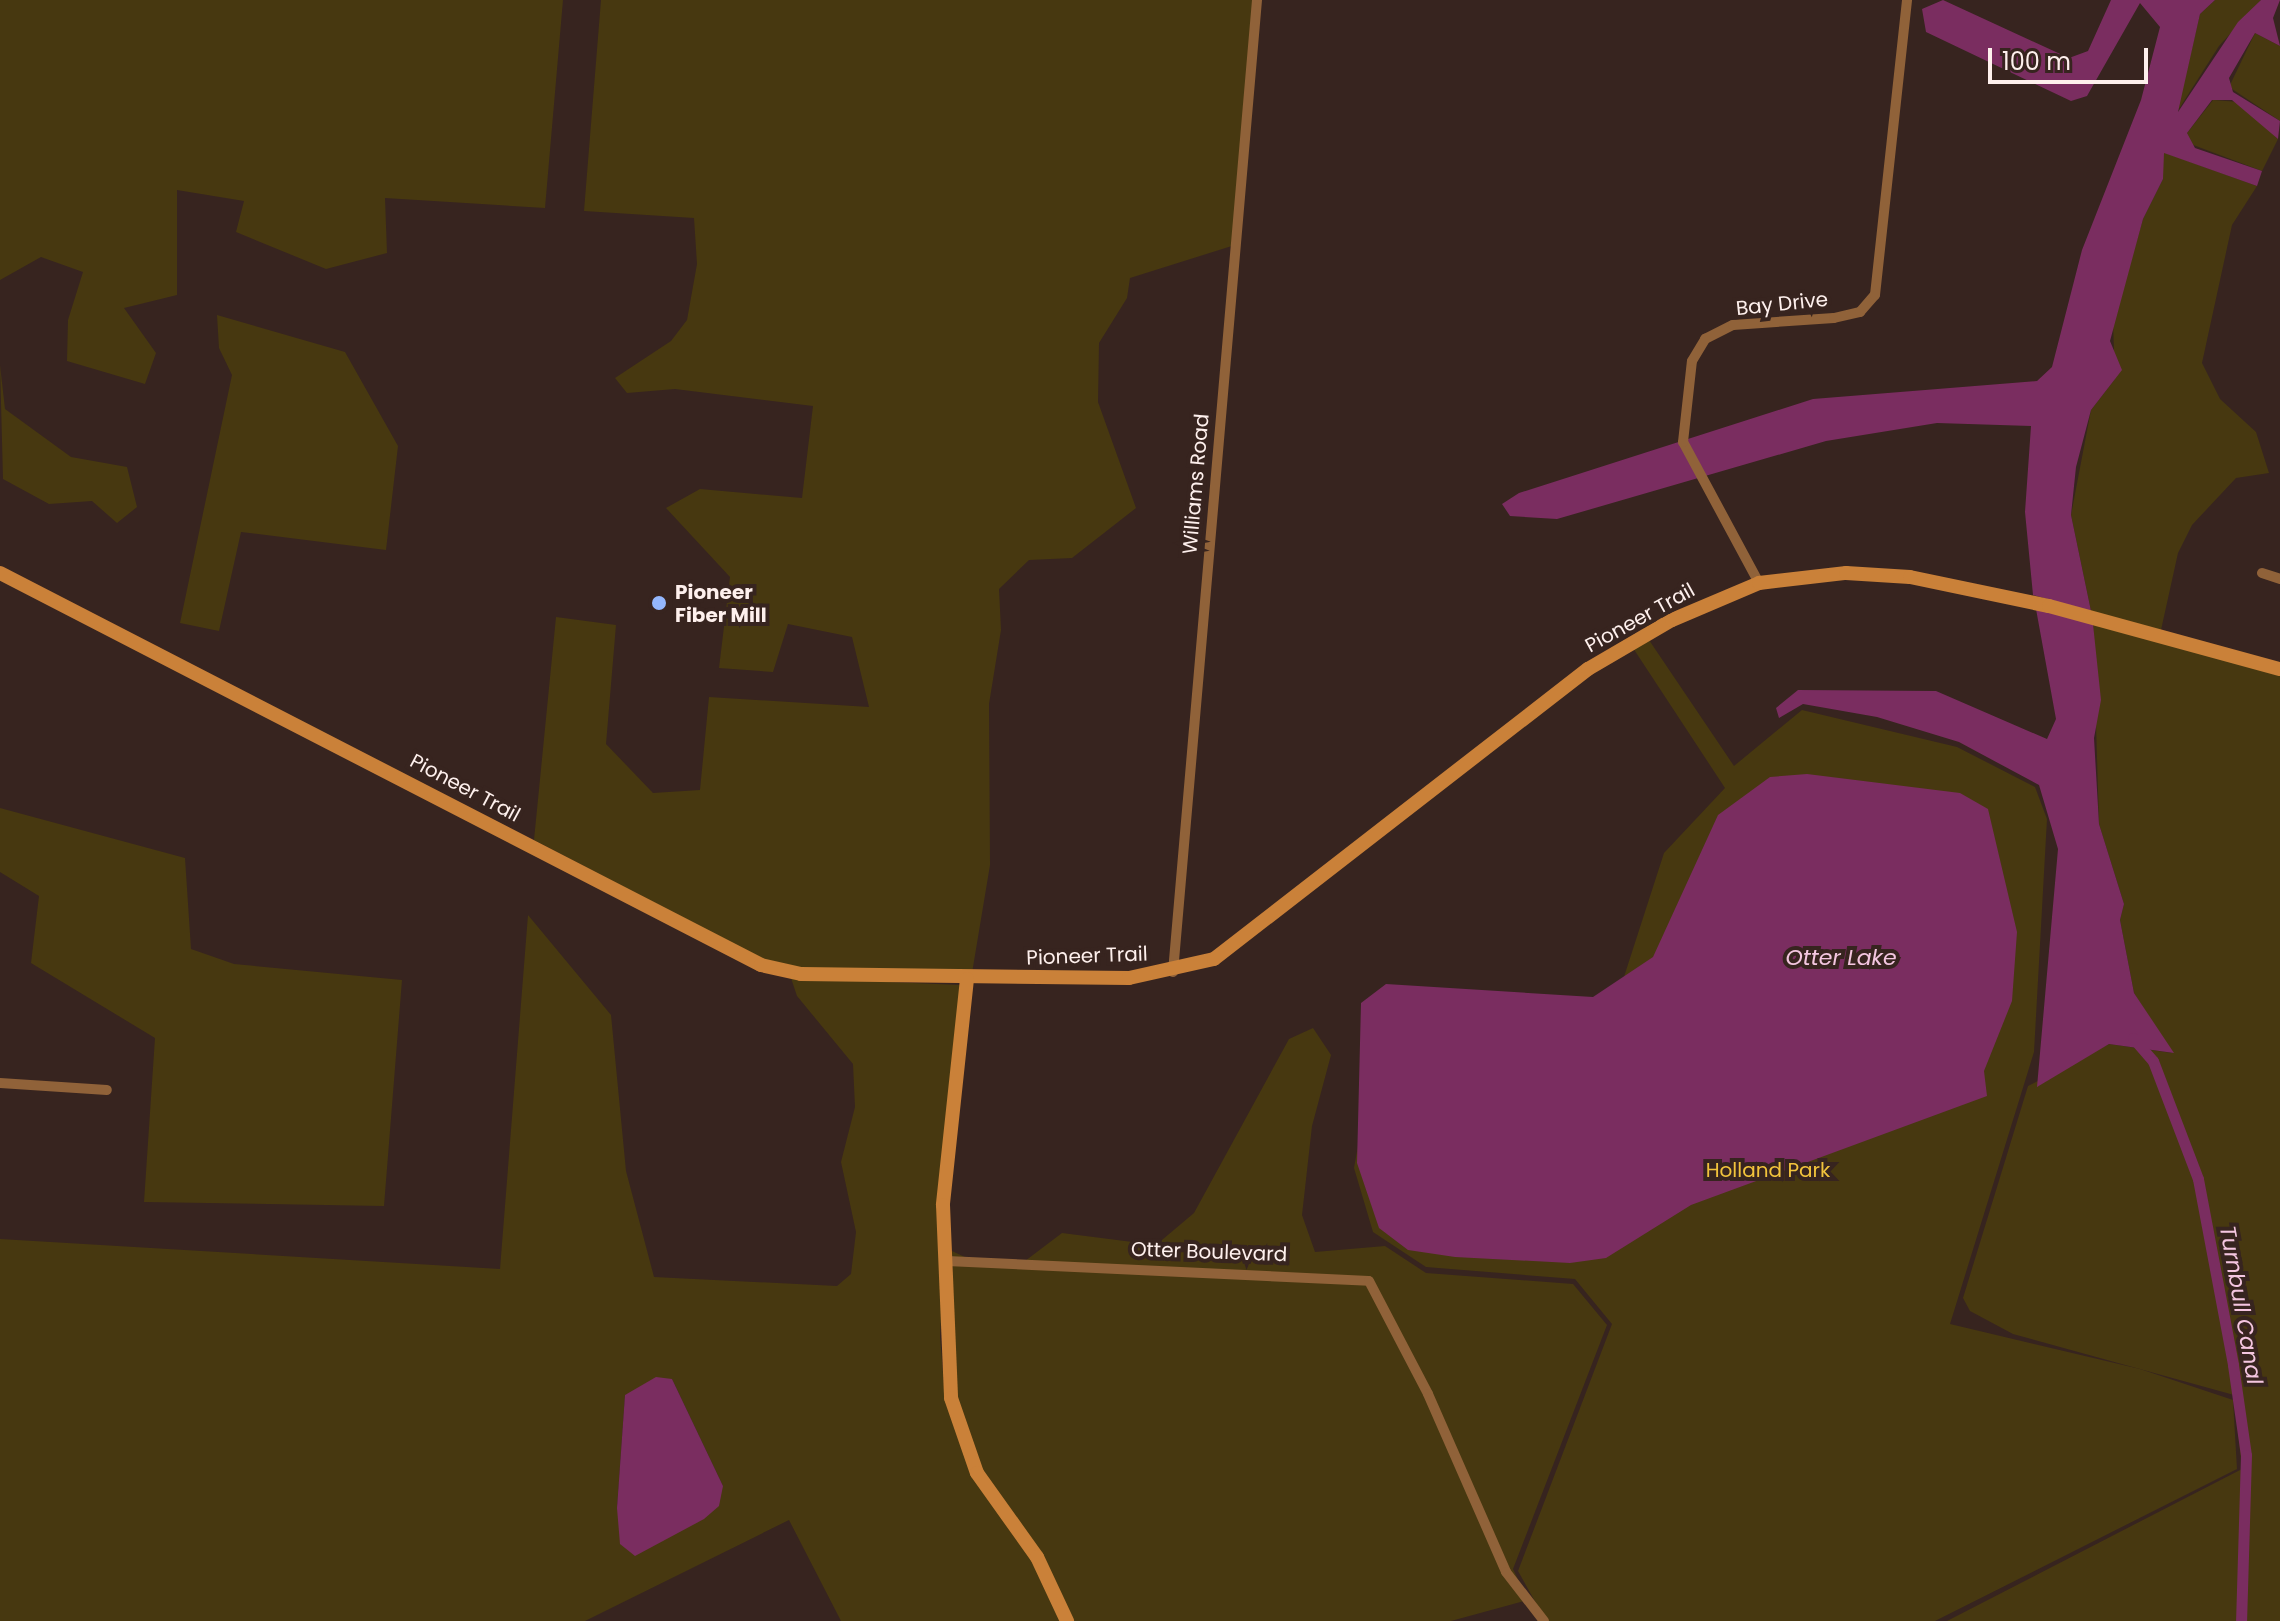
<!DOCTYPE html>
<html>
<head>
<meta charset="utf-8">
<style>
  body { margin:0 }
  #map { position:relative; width:2280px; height:1621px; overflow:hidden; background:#37241f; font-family:Poppins,sans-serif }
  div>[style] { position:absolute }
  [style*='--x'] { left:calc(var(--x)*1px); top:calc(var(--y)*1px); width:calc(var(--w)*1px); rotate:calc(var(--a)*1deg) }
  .green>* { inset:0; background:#473810 }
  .water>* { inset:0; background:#7a2d60 }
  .canal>* { height:11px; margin:-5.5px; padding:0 5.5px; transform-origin:5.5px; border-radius:5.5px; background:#7a2d60 }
  .street>* { height:10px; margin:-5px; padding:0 5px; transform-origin:5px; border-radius:5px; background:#906239 }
  .secondary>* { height:14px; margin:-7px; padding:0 7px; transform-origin:7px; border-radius:7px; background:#ca8139 }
  .dots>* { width:22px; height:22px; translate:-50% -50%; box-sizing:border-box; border:4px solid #37241f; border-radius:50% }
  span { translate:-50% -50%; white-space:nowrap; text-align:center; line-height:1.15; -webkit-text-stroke:8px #37241f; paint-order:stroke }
  .street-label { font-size:20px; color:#fef0ed }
  .poi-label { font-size:20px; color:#fef0ed; font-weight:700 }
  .left { translate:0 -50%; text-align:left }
  .park-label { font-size:20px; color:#f2c33c }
  .water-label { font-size:22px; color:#f4c6e0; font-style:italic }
  .scale { position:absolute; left:1988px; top:48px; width:160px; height:36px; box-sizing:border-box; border:4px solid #fef0ed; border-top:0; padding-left:10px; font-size:24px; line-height:28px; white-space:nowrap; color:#fef0ed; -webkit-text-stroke:6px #37241f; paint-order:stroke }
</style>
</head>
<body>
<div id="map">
  <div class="green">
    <div style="clip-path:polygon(0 0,563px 0,545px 208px,385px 198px,387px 253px,326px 269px,236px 232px,244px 201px,177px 190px,177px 295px,124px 308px,156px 353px,145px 384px,67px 361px,68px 320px,83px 272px,41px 257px,0 280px)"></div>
    <div style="clip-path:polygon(601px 0,1258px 0,1235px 245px,1130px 278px,1127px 298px,1099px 343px,1098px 402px,1136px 508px,1072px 558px,1029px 560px,999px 589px,1001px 630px,989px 704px,990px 865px,972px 973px,802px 968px,763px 959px,534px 840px,556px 617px,616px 625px,606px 744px,653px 793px,700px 790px,709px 697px,869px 707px,852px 637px,788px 624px,773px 672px,719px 668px,730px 577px,666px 508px,700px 489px,802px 498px,813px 406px,675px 389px,627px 393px,615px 378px,671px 341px,687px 320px,697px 264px,694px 218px,584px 211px)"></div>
    <div style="clip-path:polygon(2215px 0,2261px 0,2219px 46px,2177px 112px,2200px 14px)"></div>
    <div style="clip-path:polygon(2255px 33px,2280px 46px,2280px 121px,2229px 87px)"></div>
    <div style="clip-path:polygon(2213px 100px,2239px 102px,2278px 139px,2262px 171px,2188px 143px,2187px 133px)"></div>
    <div style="clip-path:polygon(2163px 152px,2257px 186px,2232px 225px,2202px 363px,2220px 399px,2256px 432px,2269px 473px,2236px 478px,2192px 525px,2178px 553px,2161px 630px,2091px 611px,2071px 515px,2091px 410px,2115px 379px,2113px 322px,2143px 219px,2163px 179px)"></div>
    <div style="clip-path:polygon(217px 315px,345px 352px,398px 446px,386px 550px,241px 532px,219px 631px,180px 623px,232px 375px,219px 348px)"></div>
    <div style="clip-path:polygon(0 365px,5px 409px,71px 457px,127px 467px,137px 507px,117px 523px,92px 501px,49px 504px,3px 479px)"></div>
    <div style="clip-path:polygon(2093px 624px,2280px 675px,2280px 1621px,1947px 1621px,2242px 1469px,2234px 1395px,2013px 1334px,1970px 1311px,1963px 1298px,2028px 1086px,2109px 1044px,2172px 1053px,2134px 993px,2120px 920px,2124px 904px,2099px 824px)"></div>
    <div style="clip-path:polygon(1649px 640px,1734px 766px,1802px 710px,1957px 747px,2035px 787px,2047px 819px,2034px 1052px,1950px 1324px,2140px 1369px,2233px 1400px,2237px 1469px,1935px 1621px,1546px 1621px,1518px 1571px,1612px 1324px,1575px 1279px,1426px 1267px,1373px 1232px,1354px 1168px,1383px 1005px,1611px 1017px,1664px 853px,1725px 788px,1633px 648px)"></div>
    <div style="clip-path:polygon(0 808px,185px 858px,191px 949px,234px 964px,402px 980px,384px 1206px,144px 1202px,155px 1038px,31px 963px,39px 896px,0 872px)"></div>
    <div style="clip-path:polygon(evenodd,528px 915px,611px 1015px,626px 1171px,654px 1277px,837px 1286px,851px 1274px,856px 1232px,841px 1162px,855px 1107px,853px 1064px,797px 996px,791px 978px,961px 985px,940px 1336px,945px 1399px,973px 1477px,1033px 1561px,1062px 1621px,841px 1621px,789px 1520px,585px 1621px,0 1621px,0 1239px,500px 1269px,528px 915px,672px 1379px,723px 1486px,617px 1508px,625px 1395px,672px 1379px)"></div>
    <div style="clip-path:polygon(1313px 1028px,1331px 1055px,1312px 1126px,1302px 1215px,1315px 1252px,1385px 1246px,1426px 1273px,1573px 1284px,1607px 1325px,1513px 1569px,1528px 1600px,1451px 1621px,1073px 1621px,1042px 1553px,982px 1470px,956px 1396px,952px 1251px,969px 1259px,1025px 1261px,1062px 1233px,1156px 1245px,1194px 1213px,1289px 1039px)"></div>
  </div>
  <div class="water">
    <div style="clip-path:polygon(1943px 0,2069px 58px,2088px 51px,2111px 0,2215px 0,2200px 14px,2178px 112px,2238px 22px,2261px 0,2280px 0,2273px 18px,2280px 46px,2255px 33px,2229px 78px,2233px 92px,2280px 121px,2278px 139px,2232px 100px,2212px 100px,2187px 133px,2195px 148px,2262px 171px,2257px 186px,2164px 153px,2163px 179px,2143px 219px,2110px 341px,2122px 370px,2091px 410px,2076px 467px,2071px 515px,2091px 611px,2033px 595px,2025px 512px,2031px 426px,1937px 423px,1826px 441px,1557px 519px,1510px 516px,1502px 504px,1519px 493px,1813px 399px,2037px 381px,2052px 367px,2082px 250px,2141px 100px,2160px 27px,2140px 3px,2087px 96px,2071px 101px,1926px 32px,1922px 9px)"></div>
    <div style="clip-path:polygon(2036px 609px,2093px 624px,2101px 700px,2094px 738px,2099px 824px,2124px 904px,2120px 920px,2134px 993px,2174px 1053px,2109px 1044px,2037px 1087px,2058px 849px,2039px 785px,1959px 742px,1877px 717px,1803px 704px,1779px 718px,1776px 708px,1798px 690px,1936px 691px,2047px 739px,2056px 719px)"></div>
    <div style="clip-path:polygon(1807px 774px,1960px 793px,1988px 809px,2017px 932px,2012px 1001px,1984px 1071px,1987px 1096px,1691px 1205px,1606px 1258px,1570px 1263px,1455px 1257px,1408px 1250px,1379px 1228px,1357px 1163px,1361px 1003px,1386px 984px,1593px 997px,1653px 957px,1718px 815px,1770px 777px)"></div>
    <div style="clip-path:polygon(656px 1377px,672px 1379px,723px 1486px,719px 1506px,704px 1519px,635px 1556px,620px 1544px,617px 1508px,625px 1395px)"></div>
  </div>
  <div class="canal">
    <div style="--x:2133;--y:1038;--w:30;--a:49"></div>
    <div style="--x:2153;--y:1061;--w:126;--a:69.1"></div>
    <div style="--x:2198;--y:1179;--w:189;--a:79.3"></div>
    <div style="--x:2233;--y:1365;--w:91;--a:81.8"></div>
    <div style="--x:2246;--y:1455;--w:166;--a:91.7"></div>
  </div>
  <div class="street">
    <div style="--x:2262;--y:573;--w:19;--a:18"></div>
    <div style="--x:1759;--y:583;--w:160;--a:-118.3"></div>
    <div style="--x:1683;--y:442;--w:81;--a:-83.7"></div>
    <div style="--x:1692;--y:361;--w:26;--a:-59"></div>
    <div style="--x:1705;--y:339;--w:31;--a:-27"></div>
    <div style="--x:1733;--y:325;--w:101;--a:-4"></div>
    <div style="--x:1834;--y:318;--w:27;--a:-13"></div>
    <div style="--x:1860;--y:312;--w:23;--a:-49"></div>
    <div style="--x:1875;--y:295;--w:297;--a:-83.8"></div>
    <div style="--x:1173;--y:972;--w:976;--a:-85.06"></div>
    <div style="--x:0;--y:1083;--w:107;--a:3.7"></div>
    <div style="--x:947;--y:1261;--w:422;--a:2.7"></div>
    <div style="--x:1369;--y:1281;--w:127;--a:62.4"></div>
    <div style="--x:1428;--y:1394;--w:194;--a:66.3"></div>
    <div style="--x:1506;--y:1572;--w:62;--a:52.2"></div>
  </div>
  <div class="secondary">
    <div style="--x:0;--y:573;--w:856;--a:27.25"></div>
    <div style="--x:761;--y:965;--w:41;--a:12.7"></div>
    <div style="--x:801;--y:974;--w:328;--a:0.7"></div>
    <div style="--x:1129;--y:978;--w:87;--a:-12.6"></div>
    <div style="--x:1214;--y:959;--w:473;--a:-37.8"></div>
    <div style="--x:1588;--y:669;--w:97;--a:-30.3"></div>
    <div style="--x:1672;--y:620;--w:95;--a:-23"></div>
    <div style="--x:1759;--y:583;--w:88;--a:-6.6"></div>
    <div style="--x:1846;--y:573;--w:64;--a:3.6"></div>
    <div style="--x:1910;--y:577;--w:142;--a:11.8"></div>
    <div style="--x:2049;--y:606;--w:239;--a:15.3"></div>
    <div style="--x:967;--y:979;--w:227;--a:96.1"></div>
    <div style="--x:943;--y:1205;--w:193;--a:87.6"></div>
    <div style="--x:951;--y:1398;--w:79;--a:70.9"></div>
    <div style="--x:977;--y:1473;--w:103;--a:54.5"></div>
    <div style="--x:1037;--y:1557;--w:71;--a:64.9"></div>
  </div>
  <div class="dots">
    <div style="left:659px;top:603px;background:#94b7fd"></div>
  </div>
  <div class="street-label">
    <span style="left:1782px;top:304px;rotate:-6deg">Bay Drive</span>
    <span style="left:1196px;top:484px;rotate:-85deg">Williams Road</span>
    <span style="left:1640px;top:618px;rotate:-29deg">Pioneer Trail</span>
    <span style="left:465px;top:788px;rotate:28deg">Pioneer Trail</span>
    <span style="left:1087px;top:956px;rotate:-2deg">Pioneer Trail</span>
    <span style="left:1209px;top:1252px;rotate:2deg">Otter Boulevard</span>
  </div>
  <div class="poi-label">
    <span class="left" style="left:675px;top:604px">Pioneer<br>Fiber Mill</span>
  </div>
  <div class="park-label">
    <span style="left:1768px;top:1170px">Holland Park</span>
  </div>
  <div class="water-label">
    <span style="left:1841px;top:958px">Otter Lake</span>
    <span style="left:2241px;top:1305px;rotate:80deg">Turnbull Canal</span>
  </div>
  <div class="scale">100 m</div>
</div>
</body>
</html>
